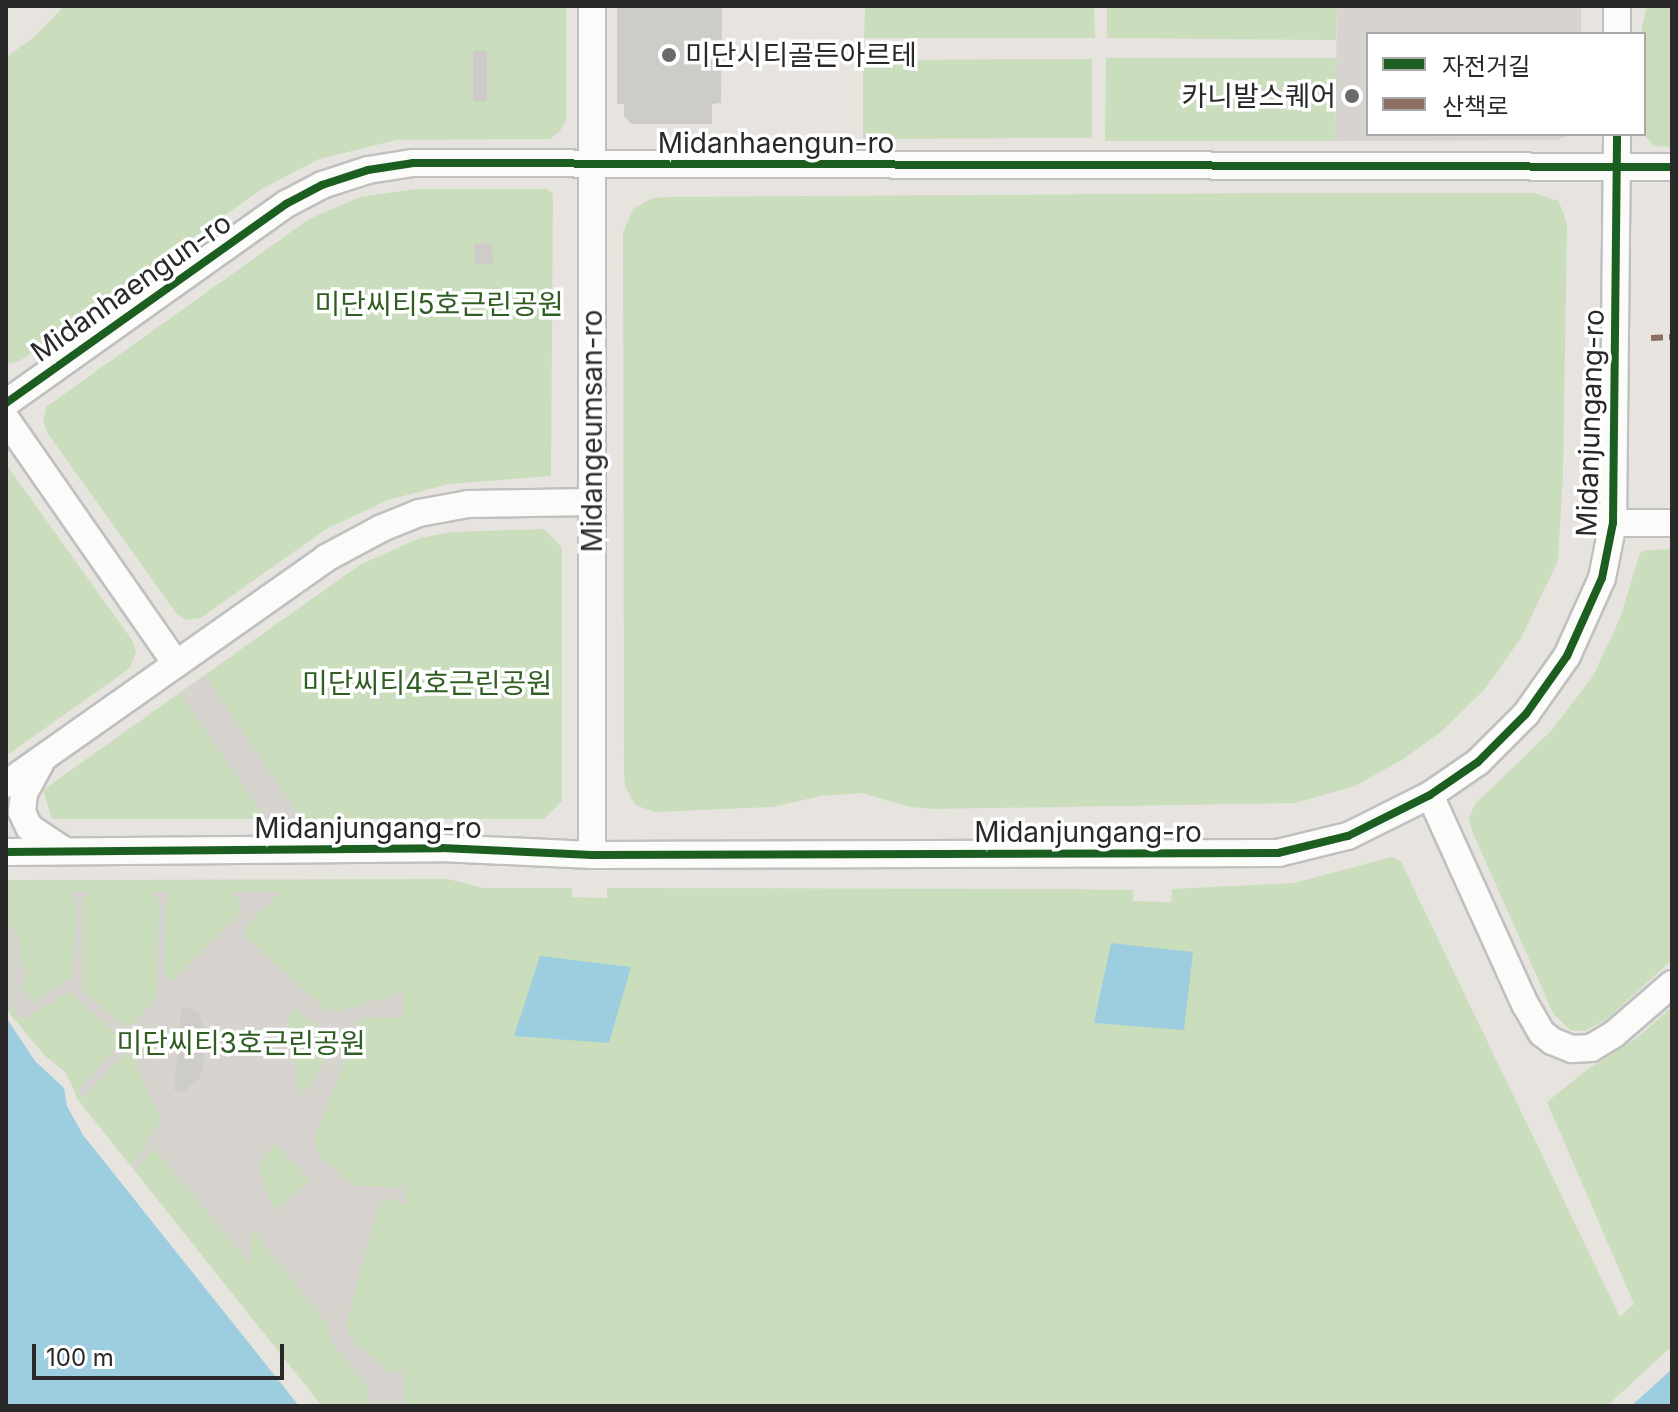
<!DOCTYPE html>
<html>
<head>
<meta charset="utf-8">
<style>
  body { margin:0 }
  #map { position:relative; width:1678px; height:1412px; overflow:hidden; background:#e7e4e0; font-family:Inter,"Noto Sans KR",sans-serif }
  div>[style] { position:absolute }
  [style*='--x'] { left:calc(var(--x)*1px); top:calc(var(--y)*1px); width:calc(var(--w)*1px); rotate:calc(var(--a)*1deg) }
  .green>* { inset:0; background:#cadebd }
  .plaza>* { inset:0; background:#d7d4d0 }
  .water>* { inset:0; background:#9ccedf }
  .building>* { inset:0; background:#ceccc9 }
  .roads { filter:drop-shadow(2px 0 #c1c0c0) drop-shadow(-2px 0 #c1c0c0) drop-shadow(0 2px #c1c0c0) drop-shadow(0 -2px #c1c0c0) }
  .minor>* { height:26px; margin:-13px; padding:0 13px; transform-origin:13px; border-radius:13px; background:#fbfbfa }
  .quiet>* { height:6px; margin-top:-3px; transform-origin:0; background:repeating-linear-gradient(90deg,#8d6e63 0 12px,transparent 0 18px) }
  .cycleway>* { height:8px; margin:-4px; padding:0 4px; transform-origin:4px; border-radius:4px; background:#1b5e20 }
  .dots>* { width:22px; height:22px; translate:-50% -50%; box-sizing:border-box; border:4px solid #fff; border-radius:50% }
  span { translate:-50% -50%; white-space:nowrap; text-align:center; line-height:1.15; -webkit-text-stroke:7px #fff; paint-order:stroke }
  .poi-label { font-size:28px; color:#292929 }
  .left { translate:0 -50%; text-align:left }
  .right { translate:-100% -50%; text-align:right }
  .street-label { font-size:28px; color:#292929 }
  .park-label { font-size:28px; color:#2f5d22 }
  .frame { position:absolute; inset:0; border:8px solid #292929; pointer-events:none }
  .legend { position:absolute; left:1366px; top:32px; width:280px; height:104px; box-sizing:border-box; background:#fff; border:2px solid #a9a9a9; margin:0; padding:10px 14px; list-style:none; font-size:24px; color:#292929 }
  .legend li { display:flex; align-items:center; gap:16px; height:40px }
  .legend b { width:40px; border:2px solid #a9a9a9 }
  .scale { position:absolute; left:32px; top:1344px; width:252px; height:36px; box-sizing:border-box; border:4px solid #292929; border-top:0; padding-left:10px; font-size:24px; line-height:28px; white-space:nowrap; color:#292929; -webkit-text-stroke:6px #fff; paint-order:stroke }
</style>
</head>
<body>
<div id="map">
  <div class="green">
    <div style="clip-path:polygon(64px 6px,566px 6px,566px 120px,560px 131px,550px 139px,397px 140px,319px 159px,262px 189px,20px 361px,6px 364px,6px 57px,33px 38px)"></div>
    <div style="clip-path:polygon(865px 6px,1094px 6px,1095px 38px,864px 38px)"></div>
    <div style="clip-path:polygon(1107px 6px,1337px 6px,1336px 40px,1107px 38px)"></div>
    <div style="clip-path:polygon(1647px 6px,1672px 6px,1672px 147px,1654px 146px,1643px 134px,1642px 27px)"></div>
    <div style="clip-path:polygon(1106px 58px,1336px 58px,1335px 141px,1105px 141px)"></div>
    <div style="clip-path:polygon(1092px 59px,1092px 138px,863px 139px,863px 60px)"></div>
    <div style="clip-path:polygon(416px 189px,547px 189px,553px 194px,551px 476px,449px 484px,388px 500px,326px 529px,201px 618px,185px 620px,176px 613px,48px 434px,43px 421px,46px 407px,309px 219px,360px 197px)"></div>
    <div style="clip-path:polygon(1270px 193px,1534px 193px,1558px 201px,1563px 211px,1567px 225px,1563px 474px,1558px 561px,1521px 638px,1484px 690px,1442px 731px,1402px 760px,1355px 786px,1295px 803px,935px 809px,910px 807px,862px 793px,821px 796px,772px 807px,655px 812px,635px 805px,625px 786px,624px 772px,623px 233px,633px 209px,652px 198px,666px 197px)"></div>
    <div style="clip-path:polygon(6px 464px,132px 640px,136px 651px,130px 668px,6px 756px)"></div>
    <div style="clip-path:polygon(544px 529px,562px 548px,562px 801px,544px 819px,52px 819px,43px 790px,361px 564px,420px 538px,452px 532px)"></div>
    <div style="clip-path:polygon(1672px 549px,1672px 960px,1607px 1019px,1585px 1031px,1570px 1030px,1553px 1013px,1472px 831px,1469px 817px,1475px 804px,1551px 731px,1593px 676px,1620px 618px,1640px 553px,1646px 550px)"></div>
    <div style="clip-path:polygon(1392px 857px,1401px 862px,1620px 1317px,1634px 1304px,1547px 1102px,1588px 1069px,1638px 1037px,1672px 1007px,1672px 1346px,1607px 1406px,322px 1406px,78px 1100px,66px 1073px,45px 1056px,6px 1009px,6px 880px,448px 879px,483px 888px,572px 888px,572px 897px,607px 898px,607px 888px,1061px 889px,1133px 890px,1133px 901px,1171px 902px,1172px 889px,1294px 883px)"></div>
  </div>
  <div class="plaza">
    <div style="clip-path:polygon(1337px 6px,1581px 6px,1581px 34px,1368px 34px,1368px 134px,1572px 134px,1557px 140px,1335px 141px)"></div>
    <div style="clip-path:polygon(205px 675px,220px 697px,302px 819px,266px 819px,180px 693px)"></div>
    <div style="clip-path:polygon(evenodd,68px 892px,91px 892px,82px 901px,82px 991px,125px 1027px,134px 1024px,157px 996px,159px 899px,151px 892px,172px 892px,166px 898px,165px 974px,171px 982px,239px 914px,241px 902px,231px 892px,281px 892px,246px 926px,245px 936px,325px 1009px,340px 1011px,396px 994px,403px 989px,403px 1018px,366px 1017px,360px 1020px,314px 1140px,319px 1155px,352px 1185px,398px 1188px,405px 1184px,406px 1204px,387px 1198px,379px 1204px,346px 1325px,350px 1337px,387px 1371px,395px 1374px,404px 1369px,404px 1406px,368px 1406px,368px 1387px,330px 1341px,329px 1326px,251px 1228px,250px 1264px,154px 1148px,135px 1170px,132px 1166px,161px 1120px,132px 1055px,125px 1053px,82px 1100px,78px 1089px,119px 1045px,119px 1036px,70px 992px,21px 1020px,6px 1002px,6px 922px,21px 941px,20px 961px,28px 974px,20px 987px,33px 1002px,73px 976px,76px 901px,68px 892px,181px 1007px,192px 1008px,199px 1013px,208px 1040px,200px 1078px,183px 1092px,181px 1007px,68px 892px,297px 1009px,318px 1028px,327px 1044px,324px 1063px,300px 1099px,288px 1015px,297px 1009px,68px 892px,274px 1143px,311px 1181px,274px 1211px,259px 1167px,274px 1143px)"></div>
  </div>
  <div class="water">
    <div style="clip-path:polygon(1111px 943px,1193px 952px,1184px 1030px,1094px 1023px)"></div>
    <div style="clip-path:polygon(540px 956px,631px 967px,609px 1043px,514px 1036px)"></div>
    <div style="clip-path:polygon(6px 1017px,35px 1061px,64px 1088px,67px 1106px,83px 1135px,299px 1406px,6px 1406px)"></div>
    <div style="clip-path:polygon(1672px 1369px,1672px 1406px,1631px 1406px)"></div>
  </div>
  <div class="building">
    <div style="clip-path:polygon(617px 6px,722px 6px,721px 103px,712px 104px,712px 124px,631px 124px,624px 116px,624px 104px,617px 104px)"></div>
    <div style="clip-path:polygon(473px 51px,487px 51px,487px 101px,473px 101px)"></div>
    <div style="clip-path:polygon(492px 243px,493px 264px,474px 264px,474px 244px)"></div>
    <div style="clip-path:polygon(181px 1007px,192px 1008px,199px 1013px,208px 1040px,200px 1078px,183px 1092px,174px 1090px)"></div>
  </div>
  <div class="roads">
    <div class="minor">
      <div style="--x:1617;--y:34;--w:28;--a:-90"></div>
      <div style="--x:6;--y:403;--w:344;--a:-35.4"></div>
      <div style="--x:286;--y:204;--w:41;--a:-27.8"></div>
      <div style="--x:322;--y:185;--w:48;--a:-18.1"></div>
      <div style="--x:368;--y:170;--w:46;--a:-8.8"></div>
      <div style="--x:413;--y:163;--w:1259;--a:0.18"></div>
      <div style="--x:6;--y:419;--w:298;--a:55.2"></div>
      <div style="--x:1613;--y:523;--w:59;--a:0"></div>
      <div style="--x:40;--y:764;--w:33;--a:119"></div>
      <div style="--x:24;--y:793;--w:19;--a:96"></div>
      <div style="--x:22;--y:812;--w:17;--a:65"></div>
      <div style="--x:29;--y:827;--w:40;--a:34"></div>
      <div style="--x:6;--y:784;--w:392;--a:-35.2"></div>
      <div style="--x:326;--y:558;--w:64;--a:-28.2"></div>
      <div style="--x:382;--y:528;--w:40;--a:-22"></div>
      <div style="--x:419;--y:513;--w:50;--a:-10.4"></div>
      <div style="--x:468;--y:504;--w:124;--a:-0.9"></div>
      <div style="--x:1430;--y:795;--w:230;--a:65.6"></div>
      <div style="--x:1525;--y:1004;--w:34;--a:60"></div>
      <div style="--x:1542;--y:1033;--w:13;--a:39"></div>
      <div style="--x:1552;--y:1041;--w:22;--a:22"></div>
      <div style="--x:1572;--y:1049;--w:19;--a:-3"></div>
      <div style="--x:1591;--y:1048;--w:26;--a:-31"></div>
      <div style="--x:1613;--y:1035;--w:78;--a:-40.8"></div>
      <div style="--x:6;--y:852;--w:436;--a:-0.5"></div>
      <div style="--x:442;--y:848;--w:150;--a:2.7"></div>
      <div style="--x:592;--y:855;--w:686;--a:-0.17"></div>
      <div style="--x:1278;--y:853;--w:72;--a:-13.7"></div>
      <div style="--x:1348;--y:836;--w:92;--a:-26.6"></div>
      <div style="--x:1430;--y:795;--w:58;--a:-34.5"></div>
      <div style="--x:1478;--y:762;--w:68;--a:-45"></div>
      <div style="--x:1526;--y:714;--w:71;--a:-54.7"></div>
      <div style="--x:1567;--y:656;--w:85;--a:-65.8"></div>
      <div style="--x:1602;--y:578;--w:56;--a:-78.7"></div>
      <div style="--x:1613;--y:523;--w:389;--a:-89.4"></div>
      <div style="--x:592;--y:855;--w:849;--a:-90"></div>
    </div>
  </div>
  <div class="quiet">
    <div style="--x:1651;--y:338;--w:21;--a:-3"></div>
  </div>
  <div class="cycleway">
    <div style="--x:6;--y:403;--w:344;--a:-35.4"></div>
    <div style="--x:286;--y:204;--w:41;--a:-27.8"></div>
    <div style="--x:322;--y:185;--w:48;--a:-18.1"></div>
    <div style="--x:368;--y:170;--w:46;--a:-8.8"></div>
    <div style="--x:413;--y:163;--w:1259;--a:0.18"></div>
    <div style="--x:6;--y:852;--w:436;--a:-0.5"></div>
    <div style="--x:442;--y:848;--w:150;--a:2.7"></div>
    <div style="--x:592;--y:855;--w:686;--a:-0.17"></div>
    <div style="--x:1278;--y:853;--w:72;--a:-13.7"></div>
    <div style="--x:1348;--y:836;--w:92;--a:-26.6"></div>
    <div style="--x:1430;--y:795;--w:58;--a:-34.5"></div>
    <div style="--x:1478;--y:762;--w:68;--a:-45"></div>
    <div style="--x:1526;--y:714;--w:71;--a:-54.7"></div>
    <div style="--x:1567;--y:656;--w:85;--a:-65.8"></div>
    <div style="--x:1602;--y:578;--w:56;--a:-78.7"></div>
    <div style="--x:1613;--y:523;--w:389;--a:-89.4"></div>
  </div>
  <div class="dots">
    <div style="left:669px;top:55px;background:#6c6a69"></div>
    <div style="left:1352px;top:96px;background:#6c6a69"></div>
  </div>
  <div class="poi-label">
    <span class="left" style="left:685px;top:55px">미단시티골든아르테</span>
    <span class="right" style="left:1336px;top:96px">카니발스퀘어</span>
  </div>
  <div class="street-label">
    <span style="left:776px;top:143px">Midanhaengun-ro</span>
    <span style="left:131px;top:287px;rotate:-35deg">Midanhaengun-ro</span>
    <span style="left:1590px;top:423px;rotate:-88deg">Midanjungang-ro</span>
    <span style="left:592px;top:431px;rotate:-90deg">Midangeumsan-ro</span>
    <span style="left:368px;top:828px">Midanjungang-ro</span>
    <span style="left:1088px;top:832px">Midanjungang-ro</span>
  </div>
  <div class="park-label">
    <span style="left:439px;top:304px">미단씨티5호근린공원</span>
    <span style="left:427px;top:683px">미단씨티4호근린공원</span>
    <span style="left:241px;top:1043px">미단씨티3호근린공원</span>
  </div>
  <div class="frame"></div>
  <ul class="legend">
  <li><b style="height:10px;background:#1b5e20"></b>자전거길</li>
  <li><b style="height:10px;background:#8d6e63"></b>산책로</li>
  </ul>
  <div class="scale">100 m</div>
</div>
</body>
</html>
